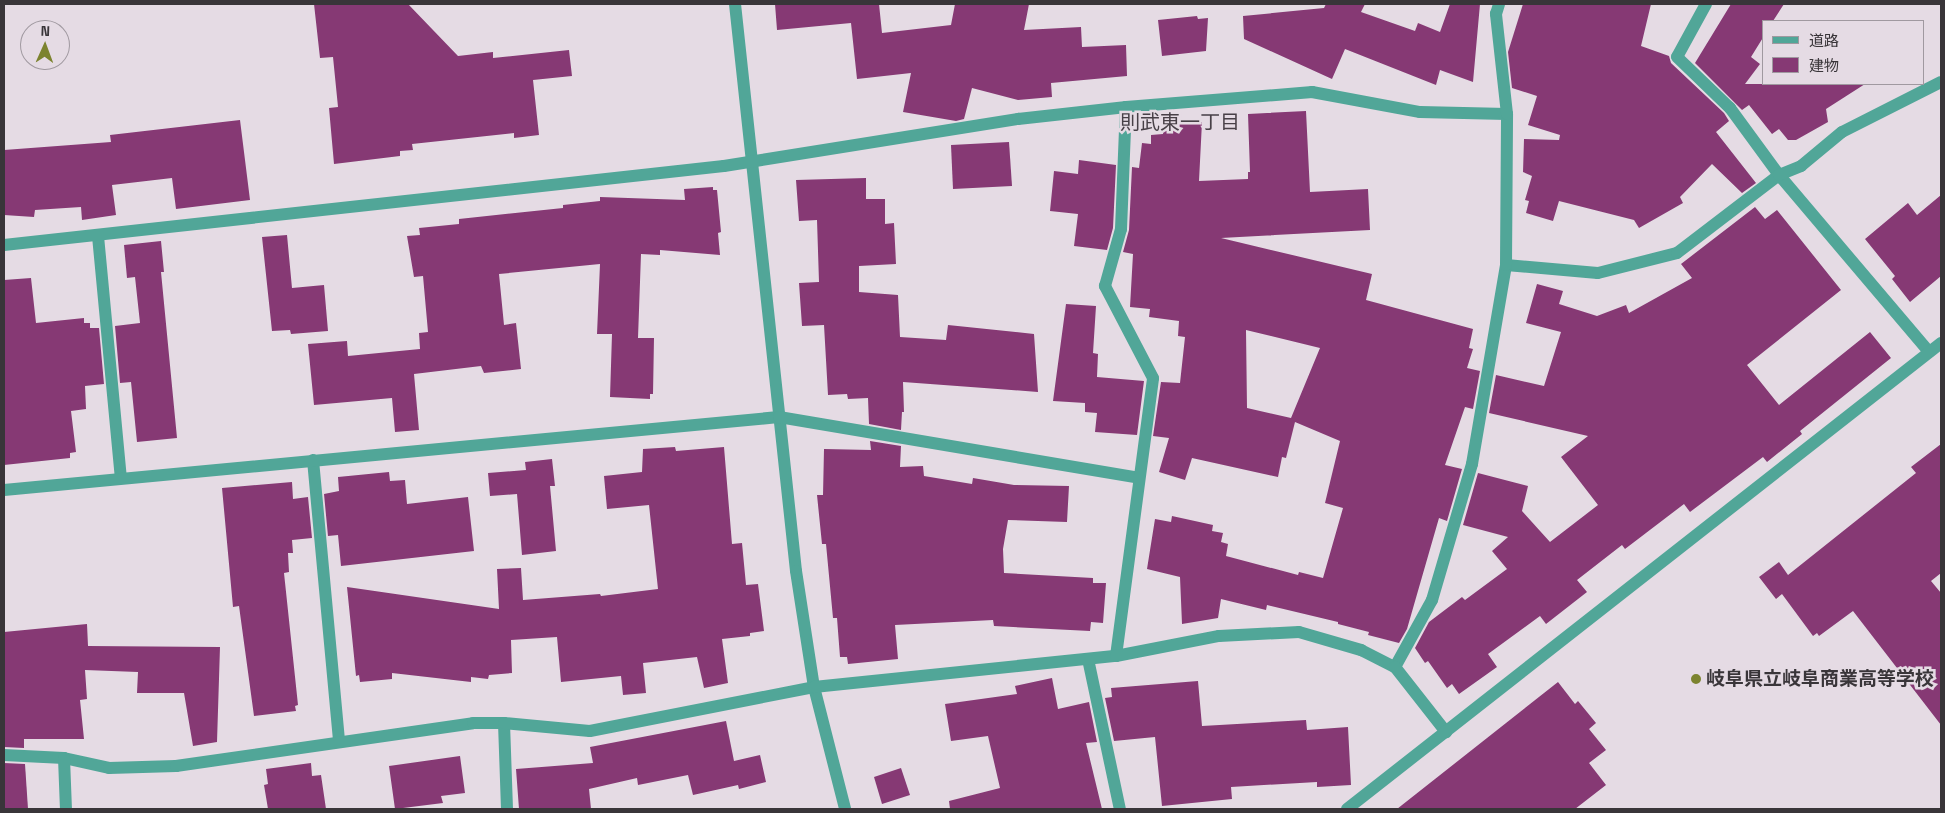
<!DOCTYPE html>
<html>
<head>
<meta charset="utf-8">
<style>
  body { margin:0 }
  #map { position:relative; width:1945px; height:813px; overflow:hidden; background:#e5dbe4; font-family:"Space Grotesk","Noto Sans JP",sans-serif }
  div>[style] { position:absolute }
  [style*='--x'] { left:calc(var(--x)*1px); top:calc(var(--y)*1px); width:calc(var(--w)*1px); rotate:calc(var(--a)*1deg) }
  .building>* { inset:0; background:#863974 }
  .minor>* { height:12px; margin:-6px; padding:0 6px; transform-origin:6px; border-radius:6px; background:#51a698 }
  .dots>* { width:14px; height:14px; translate:-50% -50%; box-sizing:border-box; border:2px solid #e5dbe4; border-radius:50% }
  span { translate:-50% -50%; white-space:nowrap; text-align:center; line-height:1.15; -webkit-text-stroke:5px #e5dbe4; paint-order:stroke }
  .poi-label { font-size:19px; color:#393539; font-weight:700 }
  .left { translate:0 -50%; text-align:left }
  .neighbourhood-label { font-size:20px; color:#484047 }
  .frame { position:absolute; inset:0; border:5px solid #393539; pointer-events:none }
  .legend { position:absolute; left:1762px; top:20px; width:162px; height:65px; box-sizing:border-box; background:#e5dbe4; border:1px solid #a099a0; margin:0; padding:6px 9px; list-style:none; font-size:15px; color:#393539 }
  .legend li { display:flex; align-items:center; gap:10px; height:25px }
  .legend b { width:25px; border:1px solid #a099a0 }
  .north { position:absolute; left:20px; top:20px; width:50px; height:50px; box-sizing:border-box; background:#e5dbe4; border:1px solid #a099a0; border-radius:50%; rotate:2deg; font-size:14px; font-weight:700; line-height:20px; text-align:center; color:#393539 }
  .north::after { content:''; display:block; margin:auto; width:18px; height:22px; background:#7c832f; clip-path:polygon(50% 0,100% 100%,50% 72%,0 100%) }
</style>
</head>
<body>
<div id="map">
  <div class="building">
    <div style="clip-path:polygon(314px 4px,408px 4px,458px 56px,493px 52px,493px 58px,569px 50px,572px 76px,533px 80px,539px 135px,514px 138px,514px 133px,412px 144px,413px 150px,400px 151px,400px 156px,334px 164px,329px 108px,338px 107px,333px 57px,320px 58px)"></div>
    <div style="clip-path:polygon(775px 4px,879px 4px,882px 33px,951px 25px,955px 4px,1029px 4px,1024px 30px,1081px 27px,1082px 47px,1126px 45px,1127px 76px,1051px 83px,1052px 97px,1018px 100px,972px 88px,964px 119px,956px 121px,903px 112px,911px 73px,857px 79px,851px 23px,777px 30px)"></div>
    <div style="clip-path:polygon(1326px 4px,1365px 4px,1361px 12px,1415px 31px,1418px 23px,1440px 32px,1450px 4px,1480px 4px,1473px 82px,1440px 70px,1436px 85px,1345px 49px,1332px 79px,1244px 39px,1243px 16px,1324px 8px)"></div>
    <div style="clip-path:polygon(1523px 4px,1651px 4px,1641px 46px,1669px 56px,1671px 63px,1724px 113px,1729px 121px,1716px 132px,1756px 183px,1742px 193px,1712px 164px,1680px 197px,1683px 203px,1639px 228px,1634px 220px,1559px 201px,1553px 221px,1526px 213px,1529px 201px,1525px 200px,1532px 176px,1523px 172px,1524px 139px,1559px 140px,1560px 135px,1528px 125px,1537px 96px,1512px 88px,1508px 52px)"></div>
    <div style="clip-path:polygon(1731px 4px,1784px 4px,1773px 21px,1764px 21px,1764px 36px,1751px 57px,1760px 64px,1745px 84px,1865px 84px,1826px 109px,1828px 122px,1796px 140px,1788px 140px,1779px 129px,1772px 134px,1749px 105px,1742px 110px,1695px 63px)"></div>
    <div style="clip-path:polygon(1197px 16px,1198px 19px,1208px 18px,1206px 51px,1162px 56px,1158px 20px)"></div>
    <div style="clip-path:polygon(evenodd,1306px 111px,1310px 192px,1368px 189px,1370px 230px,1221px 238px,1372px 274px,1366px 300px,1473px 329px,1469px 348px,1473px 349px,1467px 368px,1480px 371px,1473px 409px,1465px 407px,1445px 465px,1462px 469px,1447px 521px,1439px 518px,1407px 629px,1399px 643px,1368px 635px,1369px 632px,1338px 624px,1338px 622px,1267px 605px,1266px 610px,1221px 599px,1218px 618px,1182px 624px,1180px 577px,1147px 569px,1155px 519px,1171px 522px,1172px 516px,1213px 525px,1212px 531px,1223px 533px,1221px 542px,1228px 544px,1226px 556px,1298px 575px,1299px 572px,1323px 578px,1343px 508px,1325px 503px,1340px 441px,1295px 422px,1286px 458px,1282px 457px,1278px 477px,1192px 458px,1185px 480px,1159px 472px,1169px 438px,1153px 436px,1161px 382px,1180px 383px,1185px 337px,1178px 336px,1179px 321px,1149px 317px,1150px 309px,1130px 307px,1133px 254px,1123px 252px,1129px 230px,1132px 167px,1139px 168px,1142px 143px,1151px 144px,1151px 135px,1163px 134px,1164px 125px,1173px 125px,1173px 121px,1202px 122px,1199px 181px,1248px 179px,1248px 172px,1250px 172px,1248px 114px,1306px 111px,1246px 330px,1320px 348px,1291px 418px,1247px 408px,1246px 330px)"></div>
    <div style="clip-path:polygon(240px 120px,250px 200px,176px 209px,172px 178px,112px 185px,116px 215px,82px 220px,81px 207px,35px 210px,34px 217px,4px 215px,4px 150px,111px 142px,110px 135px)"></div>
    <div style="clip-path:polygon(1009px 142px,1012px 186px,953px 189px,951px 145px)"></div>
    <div style="clip-path:polygon(1079px 160px,1116px 165px,1113px 228px,1107px 250px,1074px 246px,1078px 214px,1050px 211px,1054px 171px,1078px 174px)"></div>
    <div style="clip-path:polygon(866px 178px,866px 199px,885px 199px,885px 224px,894px 223px,896px 264px,859px 266px,859px 292px,898px 295px,900px 337px,946px 340px,948px 325px,1034px 334px,1038px 392px,903px 382px,904px 412px,902px 412px,901px 430px,869px 424px,868px 398px,848px 399px,847px 394px,828px 395px,824px 325px,802px 326px,799px 283px,819px 282px,817px 220px,799px 221px,796px 180px)"></div>
    <div style="clip-path:polygon(713px 187px,713px 190px,717px 190px,721px 232px,718px 233px,720px 255px,660px 250px,660px 255px,641px 254px,638px 338px,654px 338px,653px 394px,650px 394px,650px 399px,610px 397px,612px 334px,597px 334px,600px 264px,499px 274px,504px 325px,516px 323px,521px 369px,484px 373px,481px 366px,414px 374px,419px 430px,395px 432px,392px 398px,314px 405px,308px 344px,347px 341px,348px 356px,420px 349px,419px 333px,428px 332px,423px 276px,414px 277px,407px 236px,420px 235px,419px 228px,459px 224px,459px 219px,563px 208px,563px 205px,600px 201px,600px 197px,685px 200px,684px 189px)"></div>
    <div style="clip-path:polygon(1941px 195px,1941px 276px,1910px 302px,1892px 279px,1895px 276px,1865px 239px,1908px 203px,1917px 215px)"></div>
    <div style="clip-path:polygon(1755px 207px,1765px 219px,1777px 210px,1841px 290px,1747px 365px,1779px 405px,1870px 332px,1891px 358px,1800px 431px,1802px 434px,1767px 462px,1763px 457px,1690px 512px,1684px 504px,1625px 549px,1622px 545px,1577px 580px,1587px 592px,1546px 624px,1540px 616px,1488px 654px,1497px 667px,1459px 694px,1452px 684px,1447px 688px,1428px 661px,1425px 663px,1415px 648px,1429px 622px,1462px 597px,1465px 600px,1507px 569px,1492px 551px,1508px 537px,1463px 525px,1478px 473px,1528px 486px,1522px 511px,1550px 542px,1598px 505px,1561px 457px,1588px 436px,1489px 413px,1496px 375px,1544px 386px,1561px 332px,1526px 323px,1537px 284px,1563px 291px,1559px 304px,1597px 316px,1626px 305px,1629px 313px,1692px 278px,1681px 264px)"></div>
    <div style="clip-path:polygon(287px 235px,292px 288px,324px 285px,328px 331px,291px 334px,290px 330px,272px 331px,262px 237px)"></div>
    <div style="clip-path:polygon(161px 241px,164px 272px,161px 272px,177px 438px,137px 442px,131px 382px,120px 383px,115px 326px,140px 323px,135px 277px,127px 278px,124px 245px)"></div>
    <div style="clip-path:polygon(31px 278px,36px 323px,84px 318px,84px 323px,90px 323px,90px 328px,99px 328px,104px 384px,85px 386px,86px 409px,71px 411px,76px 452px,70px 453px,70px 458px,4px 465px,4px 280px)"></div>
    <div style="clip-path:polygon(1066px 304px,1096px 306px,1093px 353px,1098px 354px,1097px 377px,1144px 381px,1137px 435px,1095px 432px,1097px 413px,1085px 412px,1085px 403px,1053px 401px)"></div>
    <div style="clip-path:polygon(870px 441px,901px 446px,900px 467px,923px 466px,924px 476px,972px 484px,973px 478px,1014px 485px,1069px 486px,1067px 522px,1008px 520px,1003px 549px,1004px 573px,1093px 578px,1093px 583px,1106px 583px,1103px 623px,1091px 622px,1090px 631px,994px 626px,993px 620px,895px 625px,898px 659px,848px 664px,847px 657px,840px 657px,837px 618px,833px 618px,826px 544px,822px 544px,817px 495px,823px 495px,824px 449px,871px 450px)"></div>
    <div style="clip-path:polygon(1941px 444px,1941px 573px,1931px 581px,1941px 593px,1941px 725px,1853px 611px,1819px 636px,1817px 633px,1813px 636px,1782px 594px,1776px 599px,1759px 577px,1779px 562px,1788px 575px,1916px 473px,1911px 467px)"></div>
    <div style="clip-path:polygon(675px 447px,676px 451px,724px 447px,732px 544px,742px 543px,746px 585px,758px 584px,764px 631px,750px 633px,750px 636px,722px 639px,728px 683px,704px 688px,697px 657px,643px 663px,646px 693px,623px 695px,621px 676px,561px 682px,557px 637px,511px 640px,512px 673px,489px 675px,488px 679px,471px 677px,471px 682px,392px 673px,392px 679px,360px 682px,359px 675px,356px 676px,347px 587px,499px 609px,497px 569px,521px 568px,523px 600px,600px 594px,601px 596px,658px 589px,649px 505px,607px 509px,604px 476px,642px 472px,643px 449px)"></div>
    <div style="clip-path:polygon(552px 459px,555px 486px,550px 486px,556px 551px,522px 555px,517px 494px,490px 496px,488px 473px,526px 470px,525px 462px)"></div>
    <div style="clip-path:polygon(389px 472px,390px 481px,405px 480px,407px 504px,468px 497px,474px 551px,341px 566px,338px 535px,328px 536px,324px 494px,339px 491px,338px 477px)"></div>
    <div style="clip-path:polygon(292px 482px,293px 499px,308px 497px,312px 538px,292px 540px,293px 553px,288px 553px,289px 572px,284px 573px,298px 705px,295px 706px,296px 711px,254px 716px,239px 606px,233px 607px,222px 488px)"></div>
    <div style="clip-path:polygon(87px 624px,88px 646px,220px 647px,217px 742px,193px 746px,184px 693px,137px 693px,138px 672px,85px 670px,87px 699px,80px 700px,84px 739px,24px 739px,24px 748px,4px 747px,4px 632px)"></div>
    <div style="clip-path:polygon(1052px 678px,1058px 709px,1089px 702px,1097px 742px,1086px 743px,1102px 809px,950px 809px,949px 801px,1000px 788px,988px 736px,951px 741px,945px 704px,1017px 694px,1015px 686px)"></div>
    <div style="clip-path:polygon(1198px 681px,1202px 726px,1306px 720px,1307px 730px,1348px 727px,1351px 785px,1317px 787px,1317px 782px,1231px 787px,1232px 799px,1162px 806px,1155px 737px,1114px 741px,1105px 698px,1112px 697px,1111px 688px)"></div>
    <div style="clip-path:polygon(1558px 682px,1575px 704px,1578px 701px,1596px 723px,1589px 729px,1606px 750px,1589px 763px,1606px 785px,1575px 809px,1397px 809px)"></div>
    <div style="clip-path:polygon(726px 721px,734px 761px,760px 755px,766px 782px,739px 789px,738px 785px,693px 795px,688px 775px,638px 785px,637px 778px,589px 789px,591px 809px,519px 809px,516px 769px,593px 763px,590px 747px)"></div>
    <div style="clip-path:polygon(460px 756px,465px 793px,441px 796px,443px 803px,395px 809px,389px 766px)"></div>
    <div style="clip-path:polygon(4px 763px,25px 764px,28px 809px,4px 809px)"></div>
    <div style="clip-path:polygon(311px 763px,312px 776px,321px 775px,326px 809px,268px 809px,264px 785px,268px 784px,266px 769px)"></div>
    <div style="clip-path:polygon(901px 768px,910px 795px,882px 804px,874px 777px)"></div>
  </div>
  <div class="minor">
    <div style="--x:735;--y:4;--w:570;--a:83.86"></div>
    <div style="--x:796;--y:571;--w:117;--a:81.2"></div>
    <div style="--x:814;--y:687;--w:126;--a:75.7"></div>
    <div style="--x:1706;--y:4;--w:60;--a:118.7"></div>
    <div style="--x:1677;--y:57;--w:74;--a:43.9"></div>
    <div style="--x:1730;--y:108;--w:83;--a:53.8"></div>
    <div style="--x:1779;--y:175;--w:232;--a:49.7"></div>
    <div style="--x:98;--y:236;--w:243;--a:84.6"></div>
    <div style="--x:4;--y:245;--w:724;--a:-6.26"></div>
    <div style="--x:724;--y:166;--w:298;--a:-9.1"></div>
    <div style="--x:1018;--y:119;--w:109;--a:-6.3"></div>
    <div style="--x:1126;--y:107;--w:187;--a:-4.6"></div>
    <div style="--x:1312;--y:92;--w:110;--a:10.5"></div>
    <div style="--x:1420;--y:112;--w:87;--a:1.3"></div>
    <div style="--x:1506;--y:265;--w:92;--a:5"></div>
    <div style="--x:1598;--y:273;--w:81;--a:-14.2"></div>
    <div style="--x:1677;--y:253;--w:128;--a:-37.4"></div>
    <div style="--x:1779;--y:175;--w:24;--a:-22"></div>
    <div style="--x:1801;--y:166;--w:53;--a:-39.7"></div>
    <div style="--x:1842;--y:132;--w:111;--a:-26.8"></div>
    <div style="--x:313;--y:460;--w:283;--a:84.7"></div>
    <div style="--x:4;--y:490;--w:778;--a:-5.38"></div>
    <div style="--x:779;--y:417;--w:364;--a:9.6"></div>
    <div style="--x:1116;--y:656;--w:280;--a:-82.4"></div>
    <div style="--x:1153;--y:378;--w:104;--a:-117.6"></div>
    <div style="--x:1105;--y:286;--w:59;--a:-74.3"></div>
    <div style="--x:1121;--y:229;--w:122;--a:-87.7"></div>
    <div style="--x:1088;--y:659;--w:153;--a:78"></div>
    <div style="--x:1395;--y:667;--w:77;--a:-61.1"></div>
    <div style="--x:1432;--y:600;--w:142;--a:-73.6"></div>
    <div style="--x:1472;--y:464;--w:202;--a:-80.3"></div>
    <div style="--x:1506;--y:265;--w:151;--a:-89.6"></div>
    <div style="--x:1507;--y:114;--w:101;--a:-96.3"></div>
    <div style="--x:1496;--y:14;--w:10;--a:-73"></div>
    <div style="--x:504;--y:723;--w:86;--a:88"></div>
    <div style="--x:4;--y:755;--w:60;--a:2.9"></div>
    <div style="--x:64;--y:758;--w:46;--a:12.5"></div>
    <div style="--x:109;--y:768;--w:67;--a:-1.7"></div>
    <div style="--x:176;--y:766;--w:300;--a:-8.2"></div>
    <div style="--x:473;--y:723;--w:31;--a:0"></div>
    <div style="--x:504;--y:723;--w:86;--a:5.3"></div>
    <div style="--x:590;--y:731;--w:228;--a:-11.1"></div>
    <div style="--x:814;--y:687;--w:304;--a:-5.9"></div>
    <div style="--x:1116;--y:656;--w:105;--a:-11"></div>
    <div style="--x:1219;--y:636;--w:80;--a:-2.9"></div>
    <div style="--x:1299;--y:632;--w:65;--a:16.2"></div>
    <div style="--x:1361;--y:650;--w:38;--a:27"></div>
    <div style="--x:1395;--y:667;--w:83;--a:51.9"></div>
    <div style="--x:64;--y:758;--w:51;--a:87.8"></div>
    <div style="--x:1347;--y:809;--w:755;--a:-38.11"></div>
  </div>
  <div class="dots">
    <div style="left:1696px;top:679px;background:#7c832f"></div>
  </div>
  <div class="poi-label">
    <span class="left" style="left:1706px;top:679px">岐阜県立岐阜商業高等学校</span>
  </div>
  <div class="neighbourhood-label">
    <span style="left:1180px;top:122px">則武東一丁目</span>
  </div>
  <div class="frame"></div>
  <ul class="legend">
  <li><b style="height:6px;background:#51a698"></b>道路</li>
  <li><b style="height:14px;background:#863974"></b>建物</li>
  </ul>
  <div class="north">N</div>
</div>
</body>
</html>
